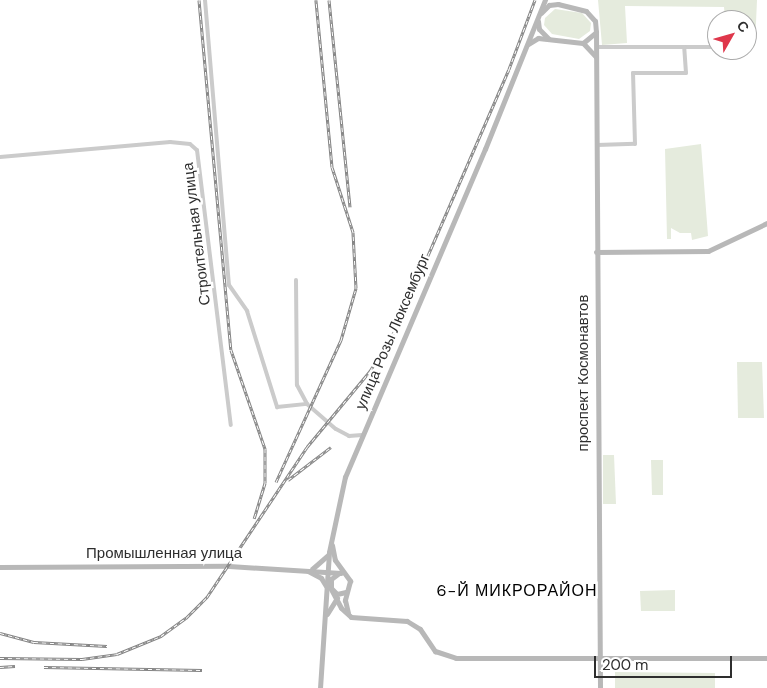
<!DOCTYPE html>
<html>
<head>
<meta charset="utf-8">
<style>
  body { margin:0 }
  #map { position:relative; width:767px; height:688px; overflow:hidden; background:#fff; font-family:"DM Sans",sans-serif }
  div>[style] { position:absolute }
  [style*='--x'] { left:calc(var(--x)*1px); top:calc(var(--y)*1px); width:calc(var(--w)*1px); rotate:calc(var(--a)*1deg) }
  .green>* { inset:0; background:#e5ebdd }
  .street>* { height:4px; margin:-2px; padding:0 2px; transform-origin:2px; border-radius:2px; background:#cbcbcb }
  .secondary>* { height:5px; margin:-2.5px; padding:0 2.5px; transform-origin:2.5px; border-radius:2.5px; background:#b8b8b8 }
  .rail>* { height:3px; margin-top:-1.5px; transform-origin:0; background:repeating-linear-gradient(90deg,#fff 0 4px,#838383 0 8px); box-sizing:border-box; border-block:1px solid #838383 }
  span { translate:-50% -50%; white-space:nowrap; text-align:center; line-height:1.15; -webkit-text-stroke:5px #fff; paint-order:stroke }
  .street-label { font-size:15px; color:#2e2e2e }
  .neighbourhood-label { font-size:16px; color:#000; letter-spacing:1px }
  .north { position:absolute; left:707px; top:10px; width:50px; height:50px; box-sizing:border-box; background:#fff; border:1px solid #ababab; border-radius:50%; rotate:52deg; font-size:14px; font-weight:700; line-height:20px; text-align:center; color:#2e2e2e }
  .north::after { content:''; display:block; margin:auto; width:18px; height:22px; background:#df374b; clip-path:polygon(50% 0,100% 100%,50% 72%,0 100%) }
  .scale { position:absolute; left:594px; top:656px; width:138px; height:22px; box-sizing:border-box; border:2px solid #2e2e2e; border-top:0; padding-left:6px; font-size:15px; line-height:18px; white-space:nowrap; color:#2e2e2e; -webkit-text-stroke:4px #fff; paint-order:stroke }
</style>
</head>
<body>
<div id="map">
  <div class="green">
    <div style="clip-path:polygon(598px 0,757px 0,755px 46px,747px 46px,747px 20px,725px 20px,724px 7px,625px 6px,627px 43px,602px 45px)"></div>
    <div style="clip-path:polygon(555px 9px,582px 13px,591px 23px,590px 31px,579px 39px,552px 34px,544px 25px,545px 18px)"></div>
    <div style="clip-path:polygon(701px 144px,708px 236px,692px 240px,691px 233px,680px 233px,671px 228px,671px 239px,667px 239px,665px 149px)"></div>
    <div style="clip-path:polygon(737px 362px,762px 362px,764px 418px,738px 418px)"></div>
    <div style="clip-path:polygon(603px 455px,614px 455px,616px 504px,603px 504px)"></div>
    <div style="clip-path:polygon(651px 460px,663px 460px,663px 495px,652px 495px)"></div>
    <div style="clip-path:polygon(675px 590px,675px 611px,641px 611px,640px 591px)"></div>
    <div style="clip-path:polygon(615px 672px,715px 673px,715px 688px,615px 688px)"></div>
  </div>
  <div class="street">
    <div style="--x:205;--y:0;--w:286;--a:85.2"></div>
    <div style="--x:229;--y:285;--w:32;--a:55"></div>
    <div style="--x:247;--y:311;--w:101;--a:72.6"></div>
    <div style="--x:277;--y:407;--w:30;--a:-6"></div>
    <div style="--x:307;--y:404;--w:38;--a:41"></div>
    <div style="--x:336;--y:429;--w:15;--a:28"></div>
    <div style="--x:349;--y:436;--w:13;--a:-4"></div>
    <div style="--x:684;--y:47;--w:26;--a:0"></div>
    <div style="--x:710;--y:47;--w:8;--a:-23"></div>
    <div style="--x:597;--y:145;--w:38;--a:-2"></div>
    <div style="--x:635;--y:144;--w:71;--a:-91.6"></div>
    <div style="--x:633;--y:73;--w:53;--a:0"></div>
    <div style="--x:686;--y:73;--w:26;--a:-94"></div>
    <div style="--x:684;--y:47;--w:86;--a:180"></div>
    <div style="--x:0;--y:157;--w:171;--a:-5"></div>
    <div style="--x:170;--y:142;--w:20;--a:6"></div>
    <div style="--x:190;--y:144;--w:9;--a:41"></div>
    <div style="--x:197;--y:150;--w:277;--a:83"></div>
    <div style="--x:296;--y:280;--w:105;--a:89.5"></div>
    <div style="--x:297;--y:385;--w:21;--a:62"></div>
  </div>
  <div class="secondary">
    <div style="--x:538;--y:21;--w:8;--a:83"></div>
    <div style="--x:539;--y:29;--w:14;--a:45"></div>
    <div style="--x:596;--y:32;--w:656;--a:89.65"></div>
    <div style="--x:583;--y:43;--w:19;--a:47"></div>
    <div style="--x:528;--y:44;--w:12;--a:-31"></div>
    <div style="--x:538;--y:38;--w:45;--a:6.3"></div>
    <div style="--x:583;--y:43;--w:17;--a:-40"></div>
    <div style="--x:596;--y:32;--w:11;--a:-95"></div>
    <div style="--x:595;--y:21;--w:13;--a:-132"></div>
    <div style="--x:586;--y:11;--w:29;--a:-166"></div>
    <div style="--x:558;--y:4;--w:9;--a:174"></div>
    <div style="--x:549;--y:5;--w:11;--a:135"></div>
    <div style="--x:596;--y:252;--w:112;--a:-0.5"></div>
    <div style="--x:708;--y:251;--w:65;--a:-25.4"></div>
    <div style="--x:332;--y:545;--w:15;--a:79"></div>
    <div style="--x:335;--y:560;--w:26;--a:54"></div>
    <div style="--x:350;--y:581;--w:20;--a:105"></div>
    <div style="--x:345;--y:600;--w:13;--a:77"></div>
    <div style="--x:0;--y:567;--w:229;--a:-0.3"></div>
    <div style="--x:229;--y:566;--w:112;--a:3.6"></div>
    <div style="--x:312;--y:569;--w:21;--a:-41"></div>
    <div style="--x:308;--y:571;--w:15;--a:28"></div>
    <div style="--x:321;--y:578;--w:9;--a:58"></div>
    <div style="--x:339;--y:573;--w:10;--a:143"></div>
    <div style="--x:331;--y:579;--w:9;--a:90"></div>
    <div style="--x:331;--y:588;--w:8;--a:45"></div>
    <div style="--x:337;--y:594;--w:9;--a:-13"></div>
    <div style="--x:331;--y:589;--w:21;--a:62"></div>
    <div style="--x:341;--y:608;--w:13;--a:42"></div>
    <div style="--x:351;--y:617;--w:56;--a:4.1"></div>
    <div style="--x:407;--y:621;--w:15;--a:32"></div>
    <div style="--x:420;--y:629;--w:27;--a:56"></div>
    <div style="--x:435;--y:651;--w:22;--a:18"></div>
    <div style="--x:456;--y:658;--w:311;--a:0"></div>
    <div style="--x:327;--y:614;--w:19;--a:-58"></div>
    <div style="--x:320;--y:688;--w:136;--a:-86.2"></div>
    <div style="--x:329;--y:552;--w:77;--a:-78"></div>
    <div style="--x:345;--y:477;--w:357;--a:-66.9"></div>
    <div style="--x:485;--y:149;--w:161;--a:-68.1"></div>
  </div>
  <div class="rail">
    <div style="--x:199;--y:0;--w:351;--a:84.8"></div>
    <div style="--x:231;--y:350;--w:105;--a:71"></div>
    <div style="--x:265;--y:449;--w:34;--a:90"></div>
    <div style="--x:265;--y:483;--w:37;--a:107"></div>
    <div style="--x:329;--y:0;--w:208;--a:84.2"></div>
    <div style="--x:288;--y:480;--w:54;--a:-37.5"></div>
    <div style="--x:276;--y:482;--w:156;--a:-65.4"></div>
    <div style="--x:341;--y:340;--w:54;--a:-73.9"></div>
    <div style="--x:356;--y:288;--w:56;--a:-93.1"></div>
    <div style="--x:353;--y:232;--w:68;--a:-107.9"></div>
    <div style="--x:332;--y:167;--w:168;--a:-95.5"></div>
    <div style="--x:0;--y:633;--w:35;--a:15"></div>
    <div style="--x:34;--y:642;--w:73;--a:3.1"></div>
    <div style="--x:0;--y:658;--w:82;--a:0.7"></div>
    <div style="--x:82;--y:659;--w:35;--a:-8"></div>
    <div style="--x:117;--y:654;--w:48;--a:-22.2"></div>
    <div style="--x:161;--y:636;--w:31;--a:-36"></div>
    <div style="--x:186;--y:618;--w:30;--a:-45"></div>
    <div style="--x:207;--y:597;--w:180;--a:-56.3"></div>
    <div style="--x:307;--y:447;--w:99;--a:-50.3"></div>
    <div style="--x:370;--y:371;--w:49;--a:-58.2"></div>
    <div style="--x:396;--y:329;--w:283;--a:-66.5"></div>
    <div style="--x:509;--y:69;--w:74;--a:-69.4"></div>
    <div style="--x:0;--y:667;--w:15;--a:-4"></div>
    <div style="--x:44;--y:667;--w:158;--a:1.1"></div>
  </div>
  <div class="street-label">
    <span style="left:197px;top:234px;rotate:-97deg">Строительная улица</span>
    <span style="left:393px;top:332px;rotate:-67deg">улица Розы Люксембург</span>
    <span style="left:584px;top:373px;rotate:-90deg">проспект Космонавтов</span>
    <span style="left:164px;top:554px">Промышленная улица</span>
  </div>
  <div class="neighbourhood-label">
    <span style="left:517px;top:591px">6-Й МИКРОРАЙОН</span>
  </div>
  <div class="north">С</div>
  <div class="scale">200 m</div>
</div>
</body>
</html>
